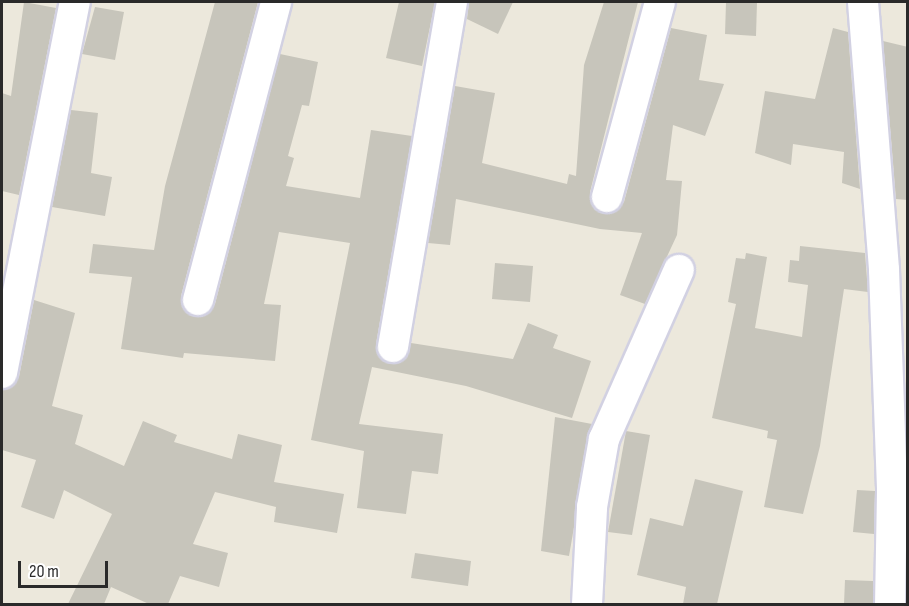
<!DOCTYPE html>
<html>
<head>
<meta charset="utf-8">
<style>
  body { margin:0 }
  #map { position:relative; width:909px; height:606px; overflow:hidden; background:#ece8dc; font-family:"Sofia Sans Condensed",sans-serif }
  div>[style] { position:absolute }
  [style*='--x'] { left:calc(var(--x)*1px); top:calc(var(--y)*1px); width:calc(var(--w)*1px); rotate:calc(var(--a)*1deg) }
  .building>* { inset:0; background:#c7c5bb }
  .roads { filter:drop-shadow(2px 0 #d2d1e2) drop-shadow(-2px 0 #d2d1e2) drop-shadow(0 2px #d2d1e2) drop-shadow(0 -2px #d2d1e2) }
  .minor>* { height:30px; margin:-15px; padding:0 15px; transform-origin:15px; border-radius:15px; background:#fff }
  span { translate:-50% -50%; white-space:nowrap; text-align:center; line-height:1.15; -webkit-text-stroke:6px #fff; paint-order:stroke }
  .frame { position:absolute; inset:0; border:3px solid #2a2a2a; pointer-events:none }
  .scale { position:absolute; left:18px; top:561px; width:90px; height:27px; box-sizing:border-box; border:3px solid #2a2a2a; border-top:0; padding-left:8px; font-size:18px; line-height:21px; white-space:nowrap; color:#2a2a2a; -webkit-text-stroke:4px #fff; paint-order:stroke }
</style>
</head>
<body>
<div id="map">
  <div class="building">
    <div style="clip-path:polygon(24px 2px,56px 8px,19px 195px,2px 191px,2px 93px,11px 96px)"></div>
    <div style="clip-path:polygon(215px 2px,258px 2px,181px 296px,186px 312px,202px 317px,215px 304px,280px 54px,318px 62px,309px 106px,302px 105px,288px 156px,294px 158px,286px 186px,360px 198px,371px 130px,412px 136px,376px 344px,382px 360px,400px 363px,411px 343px,513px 359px,528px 323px,558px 335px,553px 348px,591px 361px,572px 418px,466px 386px,372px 367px,359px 424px,443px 434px,438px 474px,412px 471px,406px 514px,357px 508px,364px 451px,311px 440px,350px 243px,279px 232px,264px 304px,281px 305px,275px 361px,184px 353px,183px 358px,121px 349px,132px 277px,89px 273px,93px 244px,154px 250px,165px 186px)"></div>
    <div style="clip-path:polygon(399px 2px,435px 2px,422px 66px,386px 58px)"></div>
    <div style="clip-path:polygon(469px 2px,513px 2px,498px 34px,467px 19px)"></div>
    <div style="clip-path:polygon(604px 2px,638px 2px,590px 192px,595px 210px,612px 213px,624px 202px,671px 28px,707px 35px,699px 80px,724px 84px,705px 136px,673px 125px,666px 180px,682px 181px,677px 235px,645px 304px,620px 295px,642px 233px,600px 229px,456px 199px,450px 245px,428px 243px,455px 86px,495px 93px,482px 163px,567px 184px,569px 174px,576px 176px,584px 65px)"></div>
    <div style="clip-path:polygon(726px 2px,757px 2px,756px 36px,725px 34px)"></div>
    <div style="clip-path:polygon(95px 7px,124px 12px,115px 60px,82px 54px)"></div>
    <div style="clip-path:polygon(833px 28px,848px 32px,860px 189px,842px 183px,844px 152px,793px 144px,791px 165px,755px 153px,765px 91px,815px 99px)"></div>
    <div style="clip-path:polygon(883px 41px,908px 47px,908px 200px,896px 199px)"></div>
    <div style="clip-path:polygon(71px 110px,98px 113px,91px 173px,112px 177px,105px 216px,52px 207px)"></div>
    <div style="clip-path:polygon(800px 246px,865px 253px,868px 292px,844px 289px,820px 446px,803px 514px,764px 507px,777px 440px,767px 438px,768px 431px,712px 418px,736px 304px,728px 302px,736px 258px,745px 259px,746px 253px,767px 257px,755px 328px,802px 337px,808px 285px,788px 282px,790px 260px,799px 261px)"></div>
    <div style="clip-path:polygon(495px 263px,533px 266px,530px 302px,492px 299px)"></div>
    <div style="clip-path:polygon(34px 300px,75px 313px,52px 406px,83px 415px,75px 444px,124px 466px,143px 421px,177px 435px,174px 442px,232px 459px,238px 434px,282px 445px,274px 482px,344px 494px,337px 533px,274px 522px,276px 507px,215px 492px,193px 544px,228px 553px,219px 587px,180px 576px,168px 604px,149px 604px,111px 587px,104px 604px,68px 604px,112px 514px,64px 490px,54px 519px,21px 507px,36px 460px,2px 450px,2px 390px,19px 377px)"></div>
    <div style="clip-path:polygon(555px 417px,592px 424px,569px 556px,541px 551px)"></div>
    <div style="clip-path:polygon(626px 431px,650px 435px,632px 535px,608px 532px)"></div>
    <div style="clip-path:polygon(695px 479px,743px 491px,717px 604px,683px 604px,686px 587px,637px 575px,650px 518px,683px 526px)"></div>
    <div style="clip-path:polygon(857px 490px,875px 491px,874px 534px,853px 532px)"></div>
    <div style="clip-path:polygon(415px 553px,471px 561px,468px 586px,411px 578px)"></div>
    <div style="clip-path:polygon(845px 580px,873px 581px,873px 604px,844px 604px)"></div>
  </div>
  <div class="roads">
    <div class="minor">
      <div style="--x:863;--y:2;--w:269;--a:85.5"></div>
      <div style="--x:884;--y:270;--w:222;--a:87.9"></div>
      <div style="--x:892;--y:492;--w:112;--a:91"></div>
      <div style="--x:607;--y:197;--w:202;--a:-74.8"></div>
      <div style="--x:198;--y:300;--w:308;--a:-75.3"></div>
      <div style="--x:393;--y:347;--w:350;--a:-80.3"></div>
      <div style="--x:2;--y:373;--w:378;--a:-78.9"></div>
      <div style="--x:587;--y:604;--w:97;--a:-87"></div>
      <div style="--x:592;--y:507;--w:69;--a:-80"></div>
      <div style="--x:604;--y:439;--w:185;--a:-66.1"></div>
    </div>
  </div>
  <div class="frame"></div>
  <div class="scale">20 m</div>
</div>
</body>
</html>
